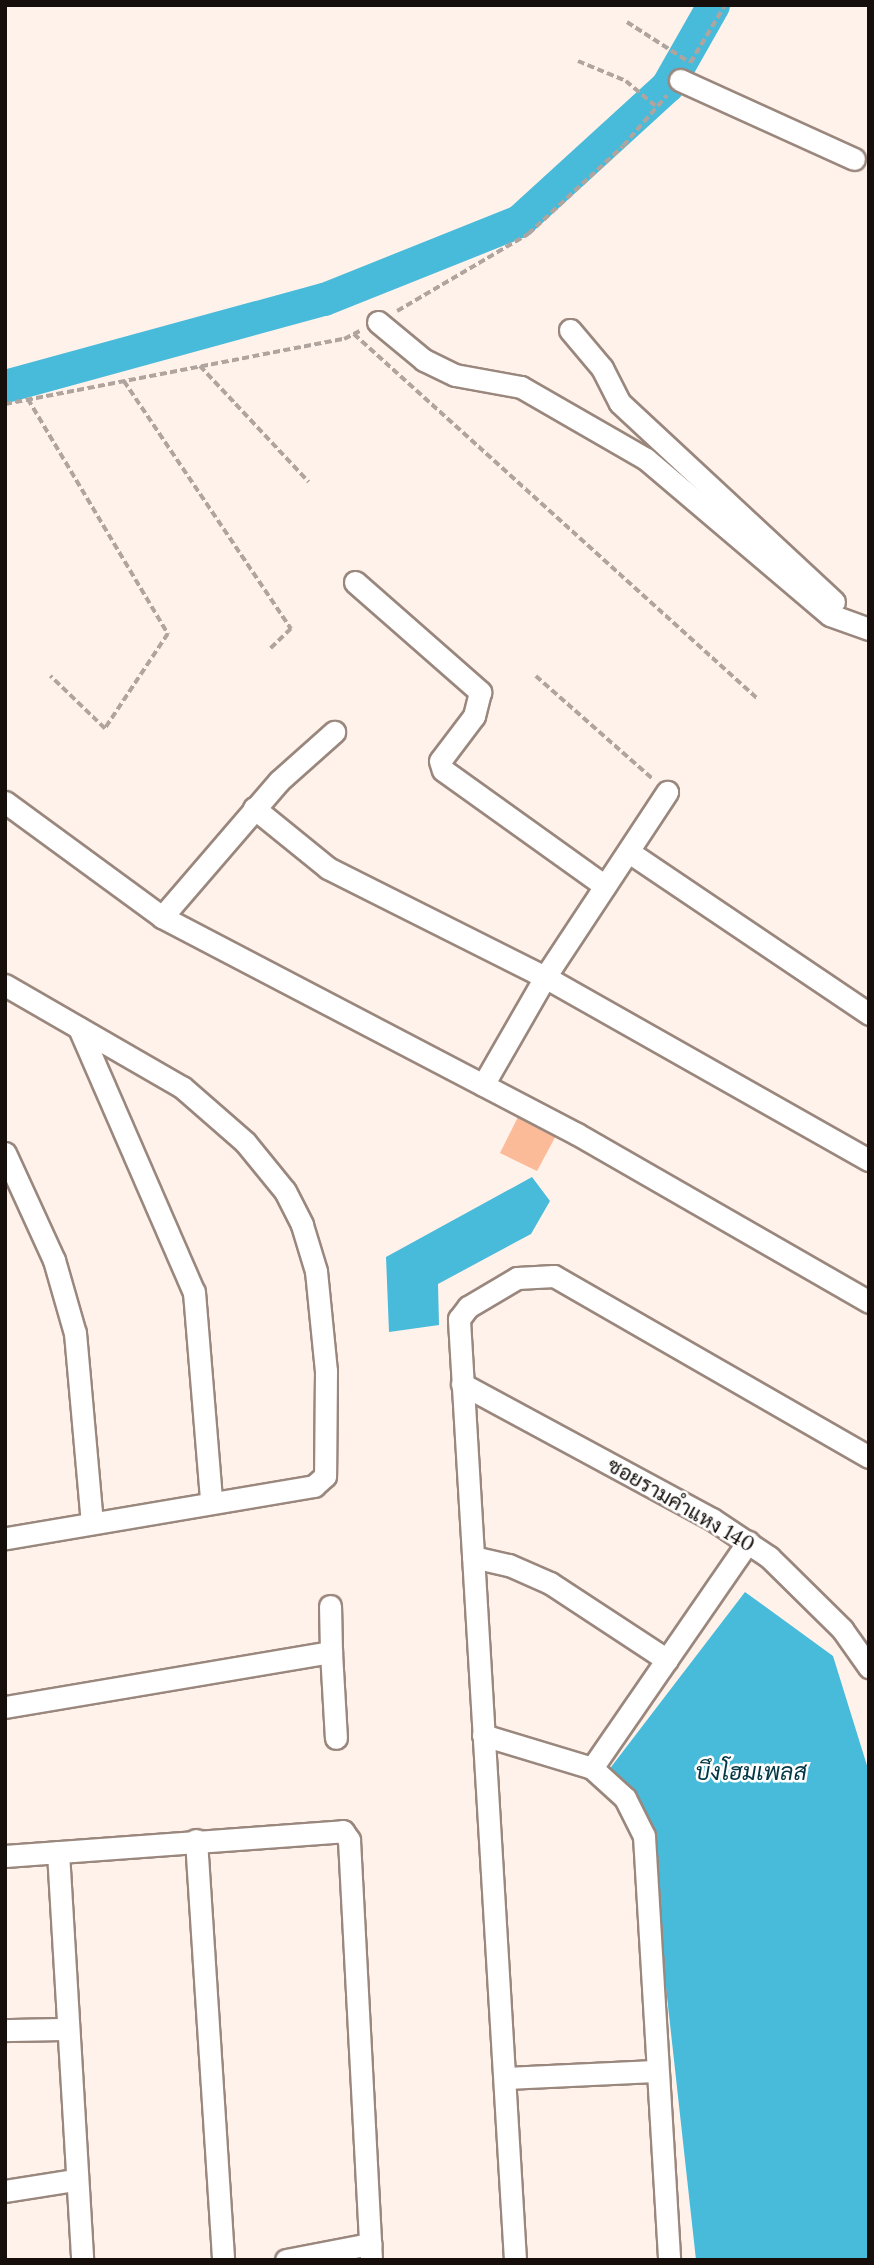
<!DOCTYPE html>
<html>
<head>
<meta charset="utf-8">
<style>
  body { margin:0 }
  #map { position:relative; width:874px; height:2265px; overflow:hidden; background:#fff2eb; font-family:Lora,Sarabun,serif }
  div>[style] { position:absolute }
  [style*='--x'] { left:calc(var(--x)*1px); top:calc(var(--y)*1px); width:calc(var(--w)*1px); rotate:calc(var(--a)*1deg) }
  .water>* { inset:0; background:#48bada }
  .river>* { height:33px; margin:-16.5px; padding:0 16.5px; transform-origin:16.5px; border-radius:16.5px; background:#48bada }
  .building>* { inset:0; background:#fcbb98 }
  .path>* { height:3.5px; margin-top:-1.75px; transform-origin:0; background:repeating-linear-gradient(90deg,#afa49e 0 7px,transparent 0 10.5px) }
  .roads { filter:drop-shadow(2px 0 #9a877d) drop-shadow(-2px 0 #9a877d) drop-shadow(0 2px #9a877d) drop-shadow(0 -2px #9a877d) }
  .minor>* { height:21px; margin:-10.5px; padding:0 10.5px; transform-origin:10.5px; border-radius:10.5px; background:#fff }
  span { translate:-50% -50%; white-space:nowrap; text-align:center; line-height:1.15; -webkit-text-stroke:5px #fff; paint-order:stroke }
  .street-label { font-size:21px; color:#150e0a }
  .water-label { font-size:23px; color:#023846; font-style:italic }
  .frame { position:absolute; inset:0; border:7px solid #150e0a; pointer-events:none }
</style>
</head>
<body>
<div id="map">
  <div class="water">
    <div style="clip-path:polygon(532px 1177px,550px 1201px,531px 1234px,438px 1284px,439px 1325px,389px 1332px,386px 1257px)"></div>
    <div style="clip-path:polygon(745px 1592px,833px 1656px,869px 1772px,869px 2260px,696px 2260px,647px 1815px,608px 1771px)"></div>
  </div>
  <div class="river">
    <div style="--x:5;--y:386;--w:331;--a:-15.3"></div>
    <div style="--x:324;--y:299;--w:210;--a:-21.8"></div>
    <div style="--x:519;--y:221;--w:200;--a:-42.4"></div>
    <div style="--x:667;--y:86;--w:93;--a:-60.4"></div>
  </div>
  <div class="building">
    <div style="clip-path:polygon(521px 1111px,559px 1130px,537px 1171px,500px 1153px)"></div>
  </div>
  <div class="path">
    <div style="--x:627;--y:22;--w:74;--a:32.8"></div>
    <div style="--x:578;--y:61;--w:52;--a:22.6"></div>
    <div style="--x:626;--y:81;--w:40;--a:40"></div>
    <div style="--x:690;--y:63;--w:68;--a:-58.9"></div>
    <div style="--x:397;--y:311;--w:152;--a:-30.4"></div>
    <div style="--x:528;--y:234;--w:129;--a:-42.8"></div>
    <div style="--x:623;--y:146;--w:67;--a:-49.2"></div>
    <div style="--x:354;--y:334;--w:543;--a:42.09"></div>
    <div style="--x:200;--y:366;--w:159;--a:46.8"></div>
    <div style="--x:124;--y:381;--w:299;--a:56"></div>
    <div style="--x:291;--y:629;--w:29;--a:136"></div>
    <div style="--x:28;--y:399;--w:274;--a:59.2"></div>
    <div style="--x:168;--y:634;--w:114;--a:123.6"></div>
    <div style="--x:105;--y:729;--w:76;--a:-136.1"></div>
    <div style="--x:5;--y:404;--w:345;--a:-10.9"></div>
    <div style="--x:344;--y:339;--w:20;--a:-27"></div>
    <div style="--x:536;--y:676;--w:156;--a:41.4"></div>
  </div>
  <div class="roads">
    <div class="minor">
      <div style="--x:680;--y:80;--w:191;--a:24.4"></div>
      <div style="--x:378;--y:322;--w:60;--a:39.6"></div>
      <div style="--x:424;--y:360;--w:34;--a:26"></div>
      <div style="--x:455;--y:375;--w:67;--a:10.3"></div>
      <div style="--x:521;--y:387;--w:144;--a:29.9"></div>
      <div style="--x:646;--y:459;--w:241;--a:40.3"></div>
      <div style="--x:830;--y:615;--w:41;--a:19.7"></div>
      <div style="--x:570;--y:330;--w:50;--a:49.9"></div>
      <div style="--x:602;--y:368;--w:39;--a:63"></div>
      <div style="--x:620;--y:403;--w:292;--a:42.9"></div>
      <div style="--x:355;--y:582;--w:167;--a:41.3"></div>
      <div style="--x:480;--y:692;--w:25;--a:104"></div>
      <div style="--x:474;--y:716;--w:56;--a:127.1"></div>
      <div style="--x:440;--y:761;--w:9;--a:72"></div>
      <div style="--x:443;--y:770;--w:199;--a:35.6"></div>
      <div style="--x:5;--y:802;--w:195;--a:36.2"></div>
      <div style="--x:162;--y:917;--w:468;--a:27.6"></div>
      <div style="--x:577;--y:1134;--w:337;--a:29.9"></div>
      <div style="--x:254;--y:808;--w:95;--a:39"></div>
      <div style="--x:328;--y:868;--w:243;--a:26.7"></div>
      <div style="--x:545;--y:977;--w:372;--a:29.5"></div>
      <div style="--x:629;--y:852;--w:290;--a:34"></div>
      <div style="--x:162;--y:917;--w:179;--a:-49.3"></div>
      <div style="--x:279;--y:781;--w:74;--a:-41.7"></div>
      <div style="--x:5;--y:985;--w:204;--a:30"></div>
      <div style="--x:182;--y:1087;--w:84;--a:41.1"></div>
      <div style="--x:245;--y:1142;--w:63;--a:50.8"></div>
      <div style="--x:285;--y:1191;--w:38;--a:63"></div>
      <div style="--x:302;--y:1225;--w:48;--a:73.1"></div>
      <div style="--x:316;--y:1271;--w:100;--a:84.3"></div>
      <div style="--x:326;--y:1371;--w:105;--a:90.5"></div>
      <div style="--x:325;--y:1476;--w:15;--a:138"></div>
      <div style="--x:314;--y:1486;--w:313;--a:170.4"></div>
      <div style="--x:79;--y:1028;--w:288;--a:66.5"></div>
      <div style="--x:194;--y:1292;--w:209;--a:85.3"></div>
      <div style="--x:483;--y:1085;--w:125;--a:-60.1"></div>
      <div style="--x:545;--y:977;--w:222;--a:-56.6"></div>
      <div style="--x:5;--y:1153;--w:118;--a:65.4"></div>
      <div style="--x:54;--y:1260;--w:76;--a:74"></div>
      <div style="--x:75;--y:1333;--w:190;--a:84.9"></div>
      <div style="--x:462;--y:1384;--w:284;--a:28.4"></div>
      <div style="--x:712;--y:1519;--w:69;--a:33.7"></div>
      <div style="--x:769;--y:1557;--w:103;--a:44.6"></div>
      <div style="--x:842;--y:1629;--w:47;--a:54.6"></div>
      <div style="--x:473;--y:1557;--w:37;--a:13"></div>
      <div style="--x:509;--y:1565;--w:45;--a:23.7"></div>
      <div style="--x:550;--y:1583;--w:140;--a:33.3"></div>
      <div style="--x:331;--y:1652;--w:86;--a:86.7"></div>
      <div style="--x:5;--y:1707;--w:331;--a:-9.6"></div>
      <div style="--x:331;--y:1652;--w:46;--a:-91.2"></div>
      <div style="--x:483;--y:1735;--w:114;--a:16.8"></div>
      <div style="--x:592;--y:1768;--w:45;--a:42.3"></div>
      <div style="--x:625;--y:1798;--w:42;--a:63.4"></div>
      <div style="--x:644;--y:1836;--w:425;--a:86.6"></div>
      <div style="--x:592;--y:1768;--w:275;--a:-55.4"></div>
      <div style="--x:196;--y:1840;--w:421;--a:86.3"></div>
      <div style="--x:58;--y:1852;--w:409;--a:86.6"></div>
      <div style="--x:5;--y:1856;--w:339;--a:-4.2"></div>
      <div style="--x:343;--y:1831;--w:11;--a:56"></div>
      <div style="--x:349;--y:1840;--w:421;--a:87"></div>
      <div style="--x:5;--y:2030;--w:60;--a:-1"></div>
      <div style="--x:506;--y:2078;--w:149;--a:-2.7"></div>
      <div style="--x:5;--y:2191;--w:70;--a:-9.1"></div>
      <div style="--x:286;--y:2260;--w:86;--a:-10.8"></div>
      <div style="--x:515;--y:2260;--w:943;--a:-93.41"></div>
      <div style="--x:459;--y:1319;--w:15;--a:-53"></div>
      <div style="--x:468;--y:1307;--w:57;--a:-30.6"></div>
      <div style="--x:517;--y:1278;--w:37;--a:-3"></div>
      <div style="--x:554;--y:1276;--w:363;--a:29.9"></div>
    </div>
  </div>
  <div class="street-label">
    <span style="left:681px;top:1505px;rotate:30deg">ซอยรามคำแหง 140</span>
  </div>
  <div class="water-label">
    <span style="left:751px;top:1772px">บึงโฮมเพลส</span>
  </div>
  <div class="frame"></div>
</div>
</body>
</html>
